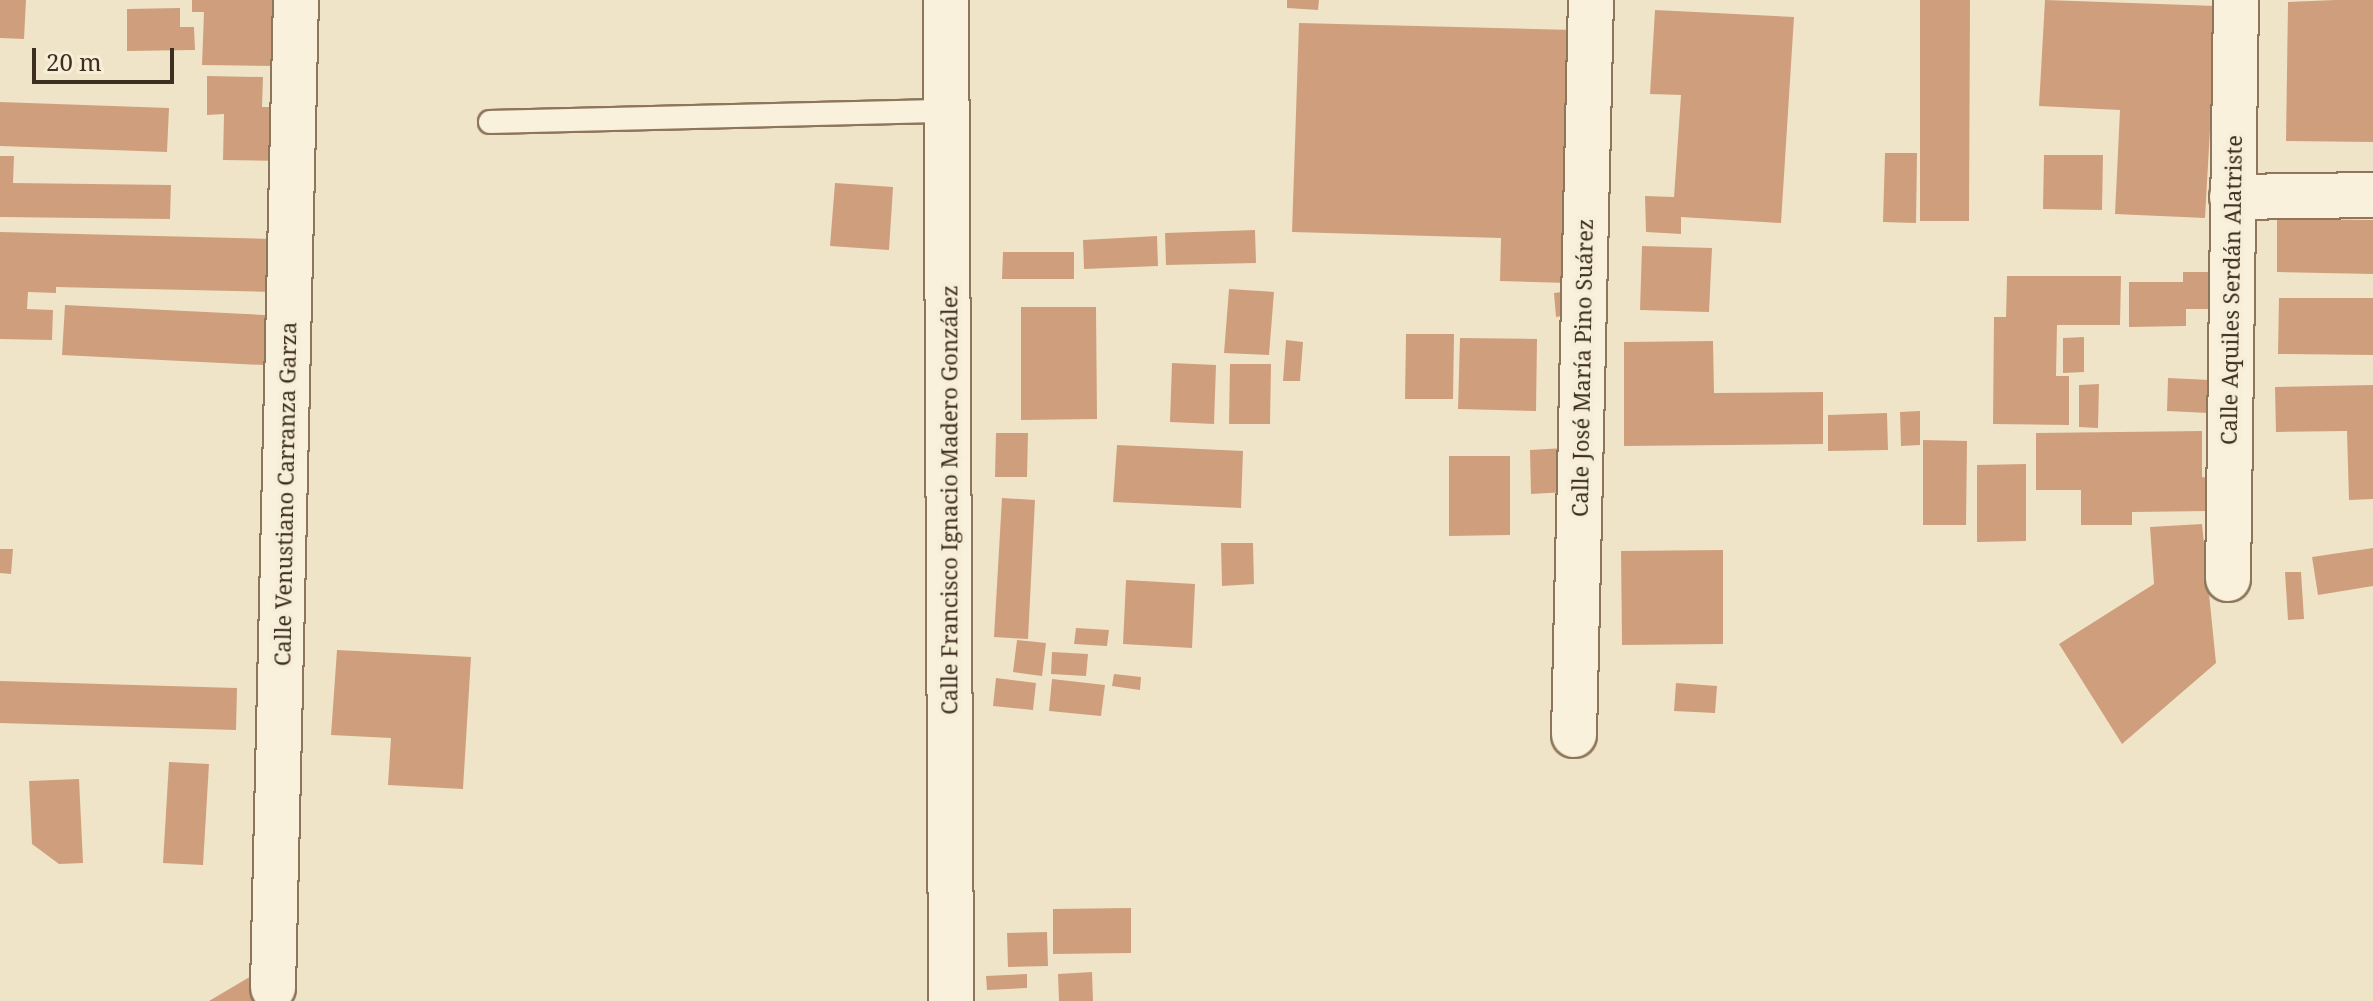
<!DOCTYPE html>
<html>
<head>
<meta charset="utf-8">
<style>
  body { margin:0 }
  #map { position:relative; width:2373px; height:1001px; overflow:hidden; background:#f0e4c8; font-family:"Noto Serif",serif }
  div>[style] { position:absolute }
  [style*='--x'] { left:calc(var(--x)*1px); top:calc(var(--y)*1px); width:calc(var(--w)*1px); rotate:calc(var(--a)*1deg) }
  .building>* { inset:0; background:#cf9f7d }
  .roads { filter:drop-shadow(2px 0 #8d765c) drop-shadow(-2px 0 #8d765c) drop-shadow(0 2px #8d765c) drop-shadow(0 -2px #8d765c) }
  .service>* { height:22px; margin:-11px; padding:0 11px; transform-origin:11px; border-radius:11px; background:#faf1dc }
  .minor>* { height:44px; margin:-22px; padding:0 22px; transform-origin:22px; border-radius:22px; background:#faf1dc }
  span { translate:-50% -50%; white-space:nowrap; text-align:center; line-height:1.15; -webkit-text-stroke:8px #f7eed8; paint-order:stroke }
  .street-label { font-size:22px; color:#3d2e20 }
  .scale { position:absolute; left:32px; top:48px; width:142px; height:36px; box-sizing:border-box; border:4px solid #3d2e20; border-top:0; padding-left:10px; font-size:24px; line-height:28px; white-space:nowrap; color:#3d2e20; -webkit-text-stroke:6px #f7eed8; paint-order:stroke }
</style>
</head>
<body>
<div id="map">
  <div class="building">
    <div style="clip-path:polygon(0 0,26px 0,24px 39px,0 38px)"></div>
    <div style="clip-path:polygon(192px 0,279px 0,278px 66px,202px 65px,204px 12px,192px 12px)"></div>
    <div style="clip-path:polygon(1287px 0,1319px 0,1318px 10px,1287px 8px)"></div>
    <div style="clip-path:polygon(1920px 0,1970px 0,1969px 221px,1920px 221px)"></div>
    <div style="clip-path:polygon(2045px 0,2217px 6px,2205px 218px,2115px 214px,2120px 110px,2039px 106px)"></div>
    <div style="clip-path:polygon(2335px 0,2373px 0,2373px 142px,2286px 141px,2288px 2px)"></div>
    <div style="clip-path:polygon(180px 8px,180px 27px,194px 27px,195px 50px,127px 51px,127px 9px)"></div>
    <div style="clip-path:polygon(1655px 10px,1794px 17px,1781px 223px,1681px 217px,1681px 234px,1646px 232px,1645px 196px,1674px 197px,1681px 95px,1650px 94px)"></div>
    <div style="clip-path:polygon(1299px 23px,1575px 30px,1567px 283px,1500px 281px,1501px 238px,1292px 232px)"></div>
    <div style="clip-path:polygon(207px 76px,263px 77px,262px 107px,287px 107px,286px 161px,223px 160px,224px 114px,207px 115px)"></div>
    <div style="clip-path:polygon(0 102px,169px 108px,167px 152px,0 146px)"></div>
    <div style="clip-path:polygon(1885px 153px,1917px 153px,1916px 223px,1883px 222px)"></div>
    <div style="clip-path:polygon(2044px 155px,2103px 155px,2102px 210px,2043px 209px)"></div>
    <div style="clip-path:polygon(0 156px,14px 156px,13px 183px,171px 185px,170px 219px,0 217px)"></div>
    <div style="clip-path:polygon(835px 183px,893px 187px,889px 250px,830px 246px)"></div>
    <div style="clip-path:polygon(2277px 219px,2373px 220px,2373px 274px,2277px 272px)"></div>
    <div style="clip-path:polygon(1255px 230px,1256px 263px,1166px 265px,1165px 233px)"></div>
    <div style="clip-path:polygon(0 232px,275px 239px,273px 292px,56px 287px,56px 293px,28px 292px,27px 309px,53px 310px,52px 340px,0 339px)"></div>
    <div style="clip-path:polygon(1157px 236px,1158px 266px,1084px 269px,1083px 240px)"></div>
    <div style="clip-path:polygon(1642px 246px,1712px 248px,1709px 312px,1640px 310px)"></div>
    <div style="clip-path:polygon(1003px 252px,1074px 252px,1074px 279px,1002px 279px)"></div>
    <div style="clip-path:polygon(2183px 272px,2212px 272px,2212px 309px,2186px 309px,2186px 326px,2129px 327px,2129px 282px,2183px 282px)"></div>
    <div style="clip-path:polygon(2007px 276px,2121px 276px,2120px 325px,2057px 325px,2056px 376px,2069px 376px,2069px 425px,1993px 424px,1994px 317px,2006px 317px)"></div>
    <div style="clip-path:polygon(1229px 289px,1274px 292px,1269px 355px,1224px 353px)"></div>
    <div style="clip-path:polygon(1570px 291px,1573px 314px,1556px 317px,1554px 293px)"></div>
    <div style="clip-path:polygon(2279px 298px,2373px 298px,2373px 355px,2278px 354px)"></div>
    <div style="clip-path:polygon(65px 305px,284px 316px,282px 366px,62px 355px)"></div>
    <div style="clip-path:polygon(1021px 307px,1096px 307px,1097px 419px,1021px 420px)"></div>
    <div style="clip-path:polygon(1406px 334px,1454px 334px,1453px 399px,1405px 399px)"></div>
    <div style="clip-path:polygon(2084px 337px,2084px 372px,2063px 373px,2063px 338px)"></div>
    <div style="clip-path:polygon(1460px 338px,1537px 339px,1536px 411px,1458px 409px)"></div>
    <div style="clip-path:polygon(1286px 340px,1303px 342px,1300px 381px,1283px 381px)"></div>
    <div style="clip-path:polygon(1713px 341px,1714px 393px,1823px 392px,1823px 444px,1624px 446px,1624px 342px)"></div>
    <div style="clip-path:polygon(1172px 363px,1216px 365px,1214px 424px,1170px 422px)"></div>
    <div style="clip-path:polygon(1230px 364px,1271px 364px,1270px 424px,1229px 424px)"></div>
    <div style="clip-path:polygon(2168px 378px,2210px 380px,2209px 413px,2167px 411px)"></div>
    <div style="clip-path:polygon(2099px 384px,2098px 428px,2079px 427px,2079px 385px)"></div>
    <div style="clip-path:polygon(2373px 385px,2373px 499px,2349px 500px,2347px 431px,2276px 432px,2275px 387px)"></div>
    <div style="clip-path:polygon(1920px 411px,1920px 445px,1901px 446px,1900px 412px)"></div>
    <div style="clip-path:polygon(1887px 413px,1888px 450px,1828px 451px,1828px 415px)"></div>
    <div style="clip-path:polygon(2202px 431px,2202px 477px,2209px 478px,2209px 511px,2132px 512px,2132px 525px,2081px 525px,2081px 490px,2036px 490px,2036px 433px)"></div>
    <div style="clip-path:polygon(996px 433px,1028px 433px,1027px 477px,995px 477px)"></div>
    <div style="clip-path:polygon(1923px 440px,1967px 441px,1966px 525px,1923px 525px)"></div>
    <div style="clip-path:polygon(1117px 445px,1243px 451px,1241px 508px,1113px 502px)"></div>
    <div style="clip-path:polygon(1565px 448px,1566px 492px,1531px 494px,1530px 450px)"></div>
    <div style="clip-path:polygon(1449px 456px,1510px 456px,1510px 535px,1449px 536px)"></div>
    <div style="clip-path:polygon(2026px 464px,2026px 541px,1977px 542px,1977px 465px)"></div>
    <div style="clip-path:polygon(1002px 498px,1035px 500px,1028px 639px,994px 637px)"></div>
    <div style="clip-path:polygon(2202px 524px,2216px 663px,2122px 744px,2059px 644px,2154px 584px,2150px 527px)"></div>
    <div style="clip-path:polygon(1221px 543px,1253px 543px,1254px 584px,1222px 586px)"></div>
    <div style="clip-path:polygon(2373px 548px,2373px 586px,2318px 595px,2312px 557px)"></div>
    <div style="clip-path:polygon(0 549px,13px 549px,11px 574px,0 573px)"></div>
    <div style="clip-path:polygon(1723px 550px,1723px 644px,1622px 645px,1621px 551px)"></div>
    <div style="clip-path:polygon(2285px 572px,2301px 572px,2304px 619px,2288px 620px)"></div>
    <div style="clip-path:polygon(1126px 580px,1195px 584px,1192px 648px,1123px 644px)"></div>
    <div style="clip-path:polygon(1076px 628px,1109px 630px,1107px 646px,1074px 644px)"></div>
    <div style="clip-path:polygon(1017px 640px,1046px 643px,1042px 676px,1013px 672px)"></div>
    <div style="clip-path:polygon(337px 650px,471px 657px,463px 789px,388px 785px,391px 738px,331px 735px)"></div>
    <div style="clip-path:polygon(1052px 652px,1088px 654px,1086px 676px,1051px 674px)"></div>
    <div style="clip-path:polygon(1114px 674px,1141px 677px,1140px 690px,1112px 686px)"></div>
    <div style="clip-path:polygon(996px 678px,1036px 683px,1033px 710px,993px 706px)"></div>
    <div style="clip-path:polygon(1052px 679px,1105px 685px,1101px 716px,1049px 711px)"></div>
    <div style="clip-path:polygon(0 681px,237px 688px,236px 730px,0 723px)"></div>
    <div style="clip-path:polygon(1676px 683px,1717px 686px,1715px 713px,1674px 711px)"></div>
    <div style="clip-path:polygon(169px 762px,209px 764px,203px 865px,163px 863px)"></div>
    <div style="clip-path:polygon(79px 779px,83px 863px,59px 864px,32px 844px,29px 781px)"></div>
    <div style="clip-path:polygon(1131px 908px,1131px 953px,1053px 954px,1053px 909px)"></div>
    <div style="clip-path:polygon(1047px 932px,1048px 966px,1008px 967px,1007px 933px)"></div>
    <div style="clip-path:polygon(1092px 972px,1093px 1001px,1059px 1001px,1058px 974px)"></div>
    <div style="clip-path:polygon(1027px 974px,1027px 988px,987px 990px,986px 976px)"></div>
    <div style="clip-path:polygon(253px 975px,268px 1001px,209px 1001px)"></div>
  </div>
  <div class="roads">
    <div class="service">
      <div style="--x:490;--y:122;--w:457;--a:-1.4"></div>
    </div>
    <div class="minor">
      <div style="--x:946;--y:0;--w:1001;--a:89.71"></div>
      <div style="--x:2232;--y:197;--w:141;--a:-0.8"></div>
      <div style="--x:2228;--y:579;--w:579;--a:-89.21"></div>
      <div style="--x:1574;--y:735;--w:735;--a:-88.68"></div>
      <div style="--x:273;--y:988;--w:988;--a:-88.67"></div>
    </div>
  </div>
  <div class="street-label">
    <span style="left:2231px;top:290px;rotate:-89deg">Calle Aquiles Serdán Alatriste</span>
    <span style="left:1582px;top:368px;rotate:-89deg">Calle José María Pino Suárez</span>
    <span style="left:285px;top:494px;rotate:-89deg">Calle Venustiano Carranza Garza</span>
    <span style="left:949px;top:500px;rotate:-90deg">Calle Francisco Ignacio Madero González</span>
  </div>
  <div class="scale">20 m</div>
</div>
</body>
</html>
